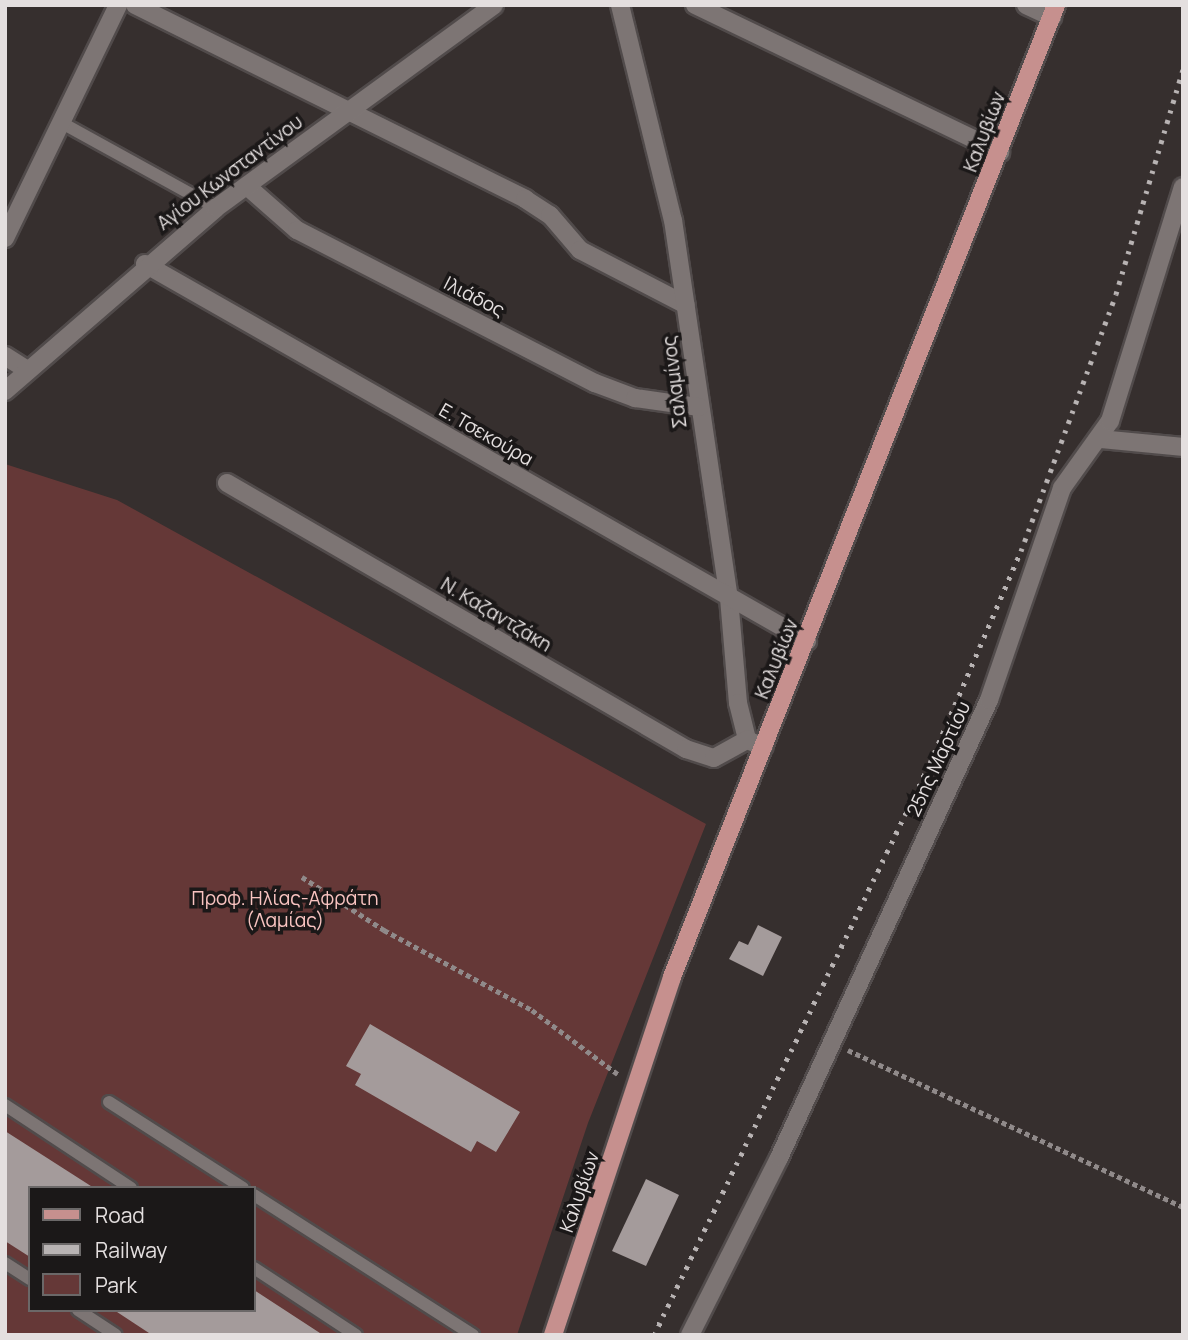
<!DOCTYPE html>
<html>
<head>
<meta charset="utf-8">
<style>
  body { margin:0 }
  #map { position:relative; width:1188px; height:1340px; overflow:hidden; background:#362f2e; font-family:Manrope,sans-serif }
  div>[style] { position:absolute }
  [style*='--x'] { left:calc(var(--x)*1px); top:calc(var(--y)*1px); width:calc(var(--w)*1px); rotate:calc(var(--a)*1deg) }
  .green>* { inset:0; background:#653837 }
  .building>* { inset:0; background:#a49b9b }
  .path>* { height:4.5px; margin-top:-2.25px; transform-origin:0; background:repeating-linear-gradient(90deg,#908a8a 0 5px,transparent 0 8.5px) }
  .roads { filter:drop-shadow(2px 0 #514b4b) drop-shadow(-2px 0 #514b4b) drop-shadow(0 2px #514b4b) drop-shadow(0 -2px #514b4b) }
  .lane>* { height:12px; margin:-6px; padding:0 6px; transform-origin:6px; border-radius:6px; background:#7d7574 }
  .street>* { height:18px; margin:-9px; padding:0 9px; transform-origin:9px; border-radius:9px; background:#7d7574 }
  .primary>* { height:18px; margin:-9px; padding:0 9px; transform-origin:9px; border-radius:9px; background:#c6908e }
  .rail>* { height:5px; margin-top:-2.5px; transform-origin:0; background:repeating-linear-gradient(90deg,#b8b3b3 0 3.5px,transparent 0 10.5px) }
  span { translate:-50% -50%; white-space:nowrap; text-align:center; line-height:1.15; -webkit-text-stroke:7px #1b1818; paint-order:stroke }
  .street-label { font-size:19px; color:#e4dfdf }
  .park-label { font-size:19px; color:#f9c4c1 }
  .frame { position:absolute; inset:0; border:7px solid #e4dfdf; pointer-events:none }
  .legend { position:absolute; left:28px; top:1186px; width:228px; height:126px; box-sizing:border-box; background:#1b1818; border:2px solid #6b6868; margin:0; padding:9px 12px; list-style:none; font-size:21px; color:#e4dfdf }
  .legend li { display:flex; align-items:center; gap:14px; height:35px }
  .legend b { width:35px; border:2px solid #6b6868 }
</style>
</head>
<body>
<div id="map">
  <div class="green">
    <div style="clip-path:polygon(evenodd,5px 464px,117px 500px,706px 824px,588px 1123px,517px 1335px,5px 1335px,5px 464px,30px 1188px,254px 1188px,254px 1310px,30px 1310px,30px 1188px)"></div>
  </div>
  <div class="building">
    <div style="clip-path:polygon(758px 925px,782px 937px,763px 976px,729px 959px,739px 941px,748px 945px)"></div>
    <div style="clip-path:polygon(370px 1024px,520px 1112px,496px 1152px,477px 1141px,471px 1152px,355px 1085px,361px 1074px,346px 1066px)"></div>
    <div style="clip-path:polygon(5px 1131px,94px 1188px,30px 1188px,30px 1257px,5px 1241px)"></div>
    <div style="clip-path:polygon(646px 1179px,679px 1195px,646px 1266px,612px 1251px)"></div>
    <div style="clip-path:polygon(254px 1290px,323px 1335px,152px 1335px,114px 1310px,254px 1310px)"></div>
  </div>
  <div class="path">
    <div style="--x:302;--y:877;--w:98;--a:32.9"></div>
    <div style="--x:384;--y:930;--w:168;--a:28.4"></div>
    <div style="--x:532;--y:1010;--w:107;--a:36.7"></div>
    <div style="--x:848;--y:1050;--w:370;--a:25.1"></div>
  </div>
  <div class="roads">
    <div class="lane">
      <div style="--x:62;--y:123;--w:176;--a:28.9"></div>
      <div style="--x:109;--y:1102;--w:159;--a:32.7"></div>
      <div style="--x:5;--y:1105;--w:151;--a:33.4"></div>
      <div style="--x:254;--y:1195;--w:260;--a:32.6"></div>
      <div style="--x:5;--y:1263;--w:30;--a:33"></div>
      <div style="--x:254;--y:1268;--w:122;--a:33.3"></div>
      <div style="--x:78;--y:1310;--w:45;--a:33.3"></div>
    </div>
    <div class="street">
      <div style="--x:135;--y:5;--w:436;--a:26.4"></div>
      <div style="--x:525;--y:199;--w:30;--a:33"></div>
      <div style="--x:550;--y:215;--w:46;--a:49.4"></div>
      <div style="--x:580;--y:250;--w:119;--a:27.4"></div>
      <div style="--x:620;--y:5;--w:221;--a:76.2"></div>
      <div style="--x:673;--y:220;--w:382;--a:81.6"></div>
      <div style="--x:729;--y:598;--w:105;--a:85.1"></div>
      <div style="--x:738;--y:703;--w:38;--a:76"></div>
      <div style="--x:747;--y:740;--w:18;--a:22"></div>
      <div style="--x:695;--y:5;--w:339;--a:25.7"></div>
      <div style="--x:1026;--y:5;--w:29;--a:25"></div>
      <div style="--x:248;--y:187;--w:65;--a:41.3"></div>
      <div style="--x:297;--y:230;--w:335;--a:27.2"></div>
      <div style="--x:595;--y:383;--w:43;--a:20.6"></div>
      <div style="--x:635;--y:398;--w:65;--a:8"></div>
      <div style="--x:5;--y:238;--w:259;--a:-64.1"></div>
      <div style="--x:145;--y:264;--w:762;--a:29.66"></div>
      <div style="--x:5;--y:356;--w:26;--a:32"></div>
      <div style="--x:5;--y:391;--w:279;--a:-40.9"></div>
      <div style="--x:216;--y:208;--w:344;--a:-36.1"></div>
      <div style="--x:1100;--y:439;--w:83;--a:5.5"></div>
      <div style="--x:227;--y:483;--w:531;--a:30.09"></div>
      <div style="--x:686;--y:749;--w:29;--a:18"></div>
      <div style="--x:714;--y:758;--w:38;--a:-29"></div>
      <div style="--x:690;--y:1335;--w:198;--a:-63.3"></div>
      <div style="--x:779;--y:1158;--w:504;--a:-65.37"></div>
      <div style="--x:989;--y:700;--w:224;--a:-71"></div>
      <div style="--x:1062;--y:488;--w:82;--a:-54.4"></div>
      <div style="--x:1110;--y:421;--w:245;--a:-72.7"></div>
    </div>
    <div class="primary">
      <div style="--x:553;--y:1335;--w:377;--a:-71.6"></div>
      <div style="--x:672;--y:977;--w:1045;--a:-68.44"></div>
    </div>
  </div>
  <div class="rail">
    <div style="--x:654;--y:1335;--w:635;--a:-64.24"></div>
    <div style="--x:930;--y:763;--w:231;--a:-66.8"></div>
    <div style="--x:1021;--y:551;--w:274;--a:-69.7"></div>
    <div style="--x:1116;--y:294;--w:235;--a:-73.4"></div>
  </div>
  <div class="street-label">
    <span style="left:985px;top:132px;rotate:-69deg">Καλυβίων</span>
    <span style="left:230px;top:173px;rotate:-37deg">Αγίου Κωνσταντίνου</span>
    <span style="left:474px;top:297px;rotate:27deg">Ιλιάδος</span>
    <span style="left:675px;top:382px;rotate:-97deg">Σαλαμίνος</span>
    <span style="left:486px;top:435px;rotate:30deg">Ε. Τσεκούρα</span>
    <span style="left:496px;top:615px;rotate:31deg">Ν. Καζαντζάκη</span>
    <span style="left:777px;top:659px;rotate:-68deg">Καλυβίων</span>
    <span style="left:939px;top:759px;rotate:-65deg">25ης Μαρτίου</span>
    <span style="left:580px;top:1192px;rotate:-71deg">Καλυβίων</span>
  </div>
  <div class="park-label">
    <span style="left:285px;top:910px">Προφ. Ηλίας-Αφράτη<br>(Λαμίας)</span>
  </div>
  <div class="frame"></div>
  <ul class="legend">
  <li><b style="height:9px;background:#c6908e"></b>Road</li>
  <li><b style="height:9px;background:#b8b3b3"></b>Railway</li>
  <li><b style="height:19px;background:#653837"></b>Park</li>
  </ul>
</div>
</body>
</html>
